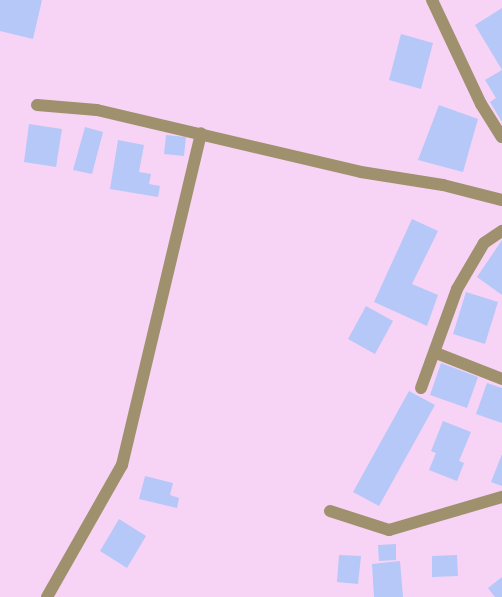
<!DOCTYPE html>
<html>
<head>
<meta charset="utf-8">
<style>
  body { margin:0 }
  #map { position:relative; width:502px; height:597px; overflow:hidden; background:#f7d4f5; font-family:"Archivo Narrow",sans-serif }
  div>[style] { position:absolute }
  [style*='--x'] { left:calc(var(--x)*1px); top:calc(var(--y)*1px); width:calc(var(--w)*1px); rotate:calc(var(--a)*1deg) }
  .building>* { inset:0; background:#b5c8f7 }
  .street>* { height:12px; margin:-6px; padding:0 6px; transform-origin:6px; border-radius:6px; background:#9f916d }
  span { translate:-50% -50%; white-space:nowrap; text-align:center; line-height:1.15; -webkit-text-stroke:5px #fff; paint-order:stroke }
</style>
</head>
<body>
<div id="map">
  <div class="building">
    <div style="clip-path:polygon(0 0,42px 0,33px 39px,0 31px)"></div>
    <div style="clip-path:polygon(502px 8px,502px 70px,475px 25px)"></div>
    <div style="clip-path:polygon(401px 34px,433px 43px,421px 89px,389px 80px)"></div>
    <div style="clip-path:polygon(502px 70px,502px 122px,490px 102px,496px 98px,485px 80px)"></div>
    <div style="clip-path:polygon(439px 105px,478px 119px,463px 172px,418px 160px)"></div>
    <div style="clip-path:polygon(29px 124px,62px 129px,56px 167px,24px 162px)"></div>
    <div style="clip-path:polygon(85px 127px,103px 132px,92px 174px,73px 170px)"></div>
    <div style="clip-path:polygon(166px 135px,186px 137px,184px 156px,164px 154px)"></div>
    <div style="clip-path:polygon(118px 140px,144px 145px,139px 172px,151px 174px,149px 184px,160px 186px,158px 197px,110px 189px)"></div>
    <div style="clip-path:polygon(412px 219px,438px 231px,412px 284px,438px 295px,427px 326px,374px 302px)"></div>
    <div style="clip-path:polygon(502px 240px,502px 295px,477px 277px)"></div>
    <div style="clip-path:polygon(466px 292px,498px 302px,485px 344px,453px 334px)"></div>
    <div style="clip-path:polygon(366px 306px,393px 321px,375px 354px,348px 339px)"></div>
    <div style="clip-path:polygon(441px 363px,478px 377px,467px 408px,430px 395px)"></div>
    <div style="clip-path:polygon(487px 383px,502px 388px,502px 423px,476px 414px)"></div>
    <div style="clip-path:polygon(409px 391px,435px 405px,379px 506px,353px 492px)"></div>
    <div style="clip-path:polygon(443px 421px,471px 432px,459px 461px,464px 463px,457px 481px,429px 470px,436px 453px,431px 451px)"></div>
    <div style="clip-path:polygon(502px 454px,502px 486px,491px 482px)"></div>
    <div style="clip-path:polygon(145px 476px,173px 483px,170px 495px,179px 498px,177px 508px,139px 499px)"></div>
    <div style="clip-path:polygon(119px 519px,146px 536px,127px 568px,100px 551px)"></div>
    <div style="clip-path:polygon(396px 544px,396px 560px,379px 561px,378px 545px)"></div>
    <div style="clip-path:polygon(339px 555px,361px 556px,358px 584px,337px 582px)"></div>
    <div style="clip-path:polygon(457px 555px,458px 576px,432px 577px,432px 556px)"></div>
    <div style="clip-path:polygon(400px 561px,403px 597px,374px 597px,372px 564px)"></div>
    <div style="clip-path:polygon(502px 577px,502px 597px,495px 597px,488px 588px)"></div>
  </div>
  <div class="street">
    <div style="--x:432;--y:0;--w:115;--a:64.8"></div>
    <div style="--x:481;--y:104;--w:39;--a:58"></div>
    <div style="--x:37;--y:105;--w:60;--a:4.8"></div>
    <div style="--x:97;--y:110;--w:271;--a:13.2"></div>
    <div style="--x:361;--y:172;--w:83;--a:9"></div>
    <div style="--x:443;--y:185;--w:61;--a:14.3"></div>
    <div style="--x:436;--y:353;--w:71;--a:21.5"></div>
    <div style="--x:421;--y:388;--w:105;--a:-70"></div>
    <div style="--x:457;--y:289;--w:53;--a:-59.6"></div>
    <div style="--x:484;--y:243;--w:22;--a:-34"></div>
    <div style="--x:330;--y:511;--w:62;--a:17.9"></div>
    <div style="--x:389;--y:530;--w:118;--a:-16.3"></div>
    <div style="--x:47;--y:597;--w:152;--a:-60.4"></div>
    <div style="--x:122;--y:465;--w:341;--a:-76.6"></div>
  </div>
</div>
</body>
</html>
